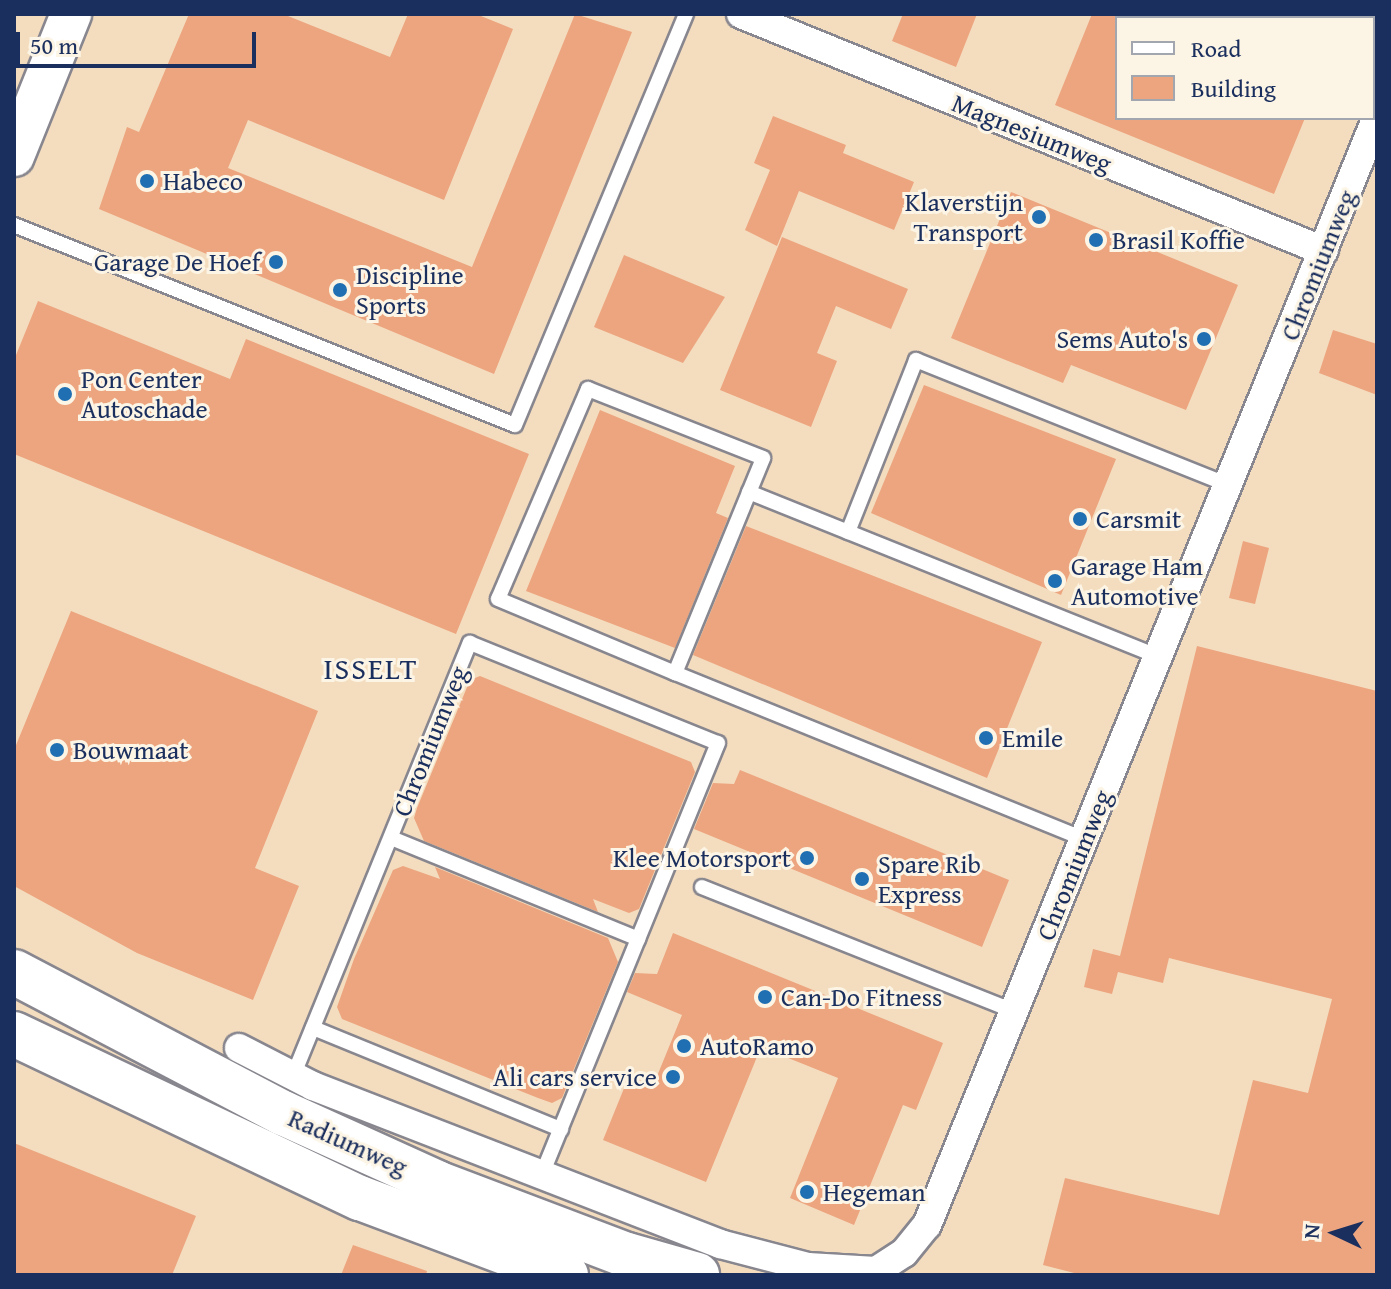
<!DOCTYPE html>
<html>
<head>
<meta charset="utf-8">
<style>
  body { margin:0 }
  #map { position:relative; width:1391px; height:1289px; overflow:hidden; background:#f4ddbf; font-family:"Gentium Book Plus",serif }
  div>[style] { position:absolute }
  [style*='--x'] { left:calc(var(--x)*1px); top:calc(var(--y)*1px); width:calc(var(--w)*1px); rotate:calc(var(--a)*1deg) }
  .building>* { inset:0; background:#eca57f }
  .roads { filter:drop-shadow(2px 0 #88868e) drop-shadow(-2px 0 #88868e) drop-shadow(0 2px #88868e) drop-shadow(0 -2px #88868e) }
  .lane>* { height:14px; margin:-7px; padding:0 7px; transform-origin:7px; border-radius:7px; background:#fff }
  .street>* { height:28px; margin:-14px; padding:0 14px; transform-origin:14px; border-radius:14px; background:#fff }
  .secondary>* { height:40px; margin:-20px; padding:0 20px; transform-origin:20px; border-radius:20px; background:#fff }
  .primary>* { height:44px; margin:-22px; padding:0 22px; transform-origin:22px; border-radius:22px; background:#fff }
  .dots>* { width:22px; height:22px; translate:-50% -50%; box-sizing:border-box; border:4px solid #fcf5e5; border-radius:50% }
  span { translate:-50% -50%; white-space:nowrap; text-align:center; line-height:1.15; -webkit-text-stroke:6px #fcf5e5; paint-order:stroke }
  .street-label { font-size:26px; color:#1b2f5e }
  .poi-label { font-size:26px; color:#1b2f5e }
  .left { translate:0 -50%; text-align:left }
  .right { translate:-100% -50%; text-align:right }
  .quarter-label { font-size:30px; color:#1b2f5e; letter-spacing:2px }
  .frame { position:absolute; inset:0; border:16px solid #1b2f5e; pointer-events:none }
  .legend { position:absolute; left:1115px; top:16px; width:260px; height:104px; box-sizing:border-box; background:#fcf5e5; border:2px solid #a2a6af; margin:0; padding:10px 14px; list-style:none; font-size:24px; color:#1b2f5e }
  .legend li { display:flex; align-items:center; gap:16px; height:40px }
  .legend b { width:40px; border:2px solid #a2a6af }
  .north { position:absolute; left:1295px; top:1193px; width:80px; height:80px; -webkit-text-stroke:6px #fcf5e5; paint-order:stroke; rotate:274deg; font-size:22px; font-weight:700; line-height:32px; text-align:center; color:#1b2f5e }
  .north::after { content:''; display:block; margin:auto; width:28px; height:36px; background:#1b2f5e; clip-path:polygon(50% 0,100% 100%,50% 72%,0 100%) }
  .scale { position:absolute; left:16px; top:32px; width:240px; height:36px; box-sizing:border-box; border:4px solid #1b2f5e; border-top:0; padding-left:10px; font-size:24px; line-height:28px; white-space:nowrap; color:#1b2f5e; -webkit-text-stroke:6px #fcf5e5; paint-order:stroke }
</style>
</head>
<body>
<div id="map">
  <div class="building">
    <div style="clip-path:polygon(189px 14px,283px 14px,390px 57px,408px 14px,476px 14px,513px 29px,444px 200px,248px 120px,228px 168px,472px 267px,575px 14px,632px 32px,494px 374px,99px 209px,127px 127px,139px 132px)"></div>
    <div style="clip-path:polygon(903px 14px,977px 14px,956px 67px,892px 41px)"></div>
    <div style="clip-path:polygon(1092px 14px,1117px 14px,1117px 118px,1305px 118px,1274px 194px,1055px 105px)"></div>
    <div style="clip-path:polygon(773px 116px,846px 145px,843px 153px,914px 182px,894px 230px,799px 191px,777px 246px,745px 230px,770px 170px,754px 163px)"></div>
    <div style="clip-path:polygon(1011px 192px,1238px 285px,1186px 410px,1071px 365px,1063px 383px,951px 338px)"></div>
    <div style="clip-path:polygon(782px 237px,908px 289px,891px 329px,836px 306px,817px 353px,837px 361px,811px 427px,720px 390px)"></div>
    <div style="clip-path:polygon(624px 255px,725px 297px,683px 363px,594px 327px)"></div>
    <div style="clip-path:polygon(38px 301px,230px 379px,246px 339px,529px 454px,456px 634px,14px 454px,14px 360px)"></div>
    <div style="clip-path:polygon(1333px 330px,1377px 344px,1377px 395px,1319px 373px)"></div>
    <div style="clip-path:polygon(924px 385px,1116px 459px,1061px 595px,871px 513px)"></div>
    <div style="clip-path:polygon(600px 410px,735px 466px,716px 513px,728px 518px,675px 648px,526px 591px)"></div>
    <div style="clip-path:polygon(746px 526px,1042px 642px,987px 778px,693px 655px)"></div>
    <div style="clip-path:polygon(1243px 541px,1269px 548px,1255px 604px,1229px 598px)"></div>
    <div style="clip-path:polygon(71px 611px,318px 711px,255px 868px,299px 886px,253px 1000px,137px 953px,14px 886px,14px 750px)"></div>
    <div style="clip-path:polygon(1197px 646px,1377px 691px,1377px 1275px,1082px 1275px,1043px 1265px,1065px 1178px,1219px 1215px,1253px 1080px,1308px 1093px,1332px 999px,1169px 958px,1163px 983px,1118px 972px,1112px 994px,1084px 987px,1093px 949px,1120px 956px)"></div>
    <div style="clip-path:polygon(480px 676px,691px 762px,695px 772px,639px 909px,629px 913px,593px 899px,598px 912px,424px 841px,414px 818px,417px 808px,470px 680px)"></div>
    <div style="clip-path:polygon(740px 770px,1009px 880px,982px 947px,694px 829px,713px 783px,734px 784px)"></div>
    <div style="clip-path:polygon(403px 866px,440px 879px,435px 867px,608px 938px,618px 962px,562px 1098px,552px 1103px,538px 1098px,342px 1019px,337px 1007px,354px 959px,393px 870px)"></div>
    <div style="clip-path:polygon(673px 933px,943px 1043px,916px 1110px,903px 1105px,854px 1225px,790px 1198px,838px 1078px,761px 1047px,706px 1182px,603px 1140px,629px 1076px,653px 1086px,682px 1015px,627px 992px,635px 973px,657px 974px)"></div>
    <div style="clip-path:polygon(14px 1143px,196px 1216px,172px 1275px,14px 1275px)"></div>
    <div style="clip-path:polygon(353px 1245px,427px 1271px,426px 1275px,341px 1275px)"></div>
  </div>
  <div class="roads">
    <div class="lane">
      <div style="--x:14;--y:225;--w:539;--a:21.76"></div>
      <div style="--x:515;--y:425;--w:445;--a:-67.4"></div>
      <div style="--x:749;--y:492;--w:442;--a:21.9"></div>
      <div style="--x:848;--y:532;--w:185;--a:-68.4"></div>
      <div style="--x:916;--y:360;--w:337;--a:21.8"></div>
      <div style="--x:675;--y:673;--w:232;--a:-67.7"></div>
      <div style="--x:763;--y:458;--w:188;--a:-158.5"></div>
      <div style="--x:588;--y:389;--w:228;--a:113.2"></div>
      <div style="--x:498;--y:599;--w:192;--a:22.7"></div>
      <div style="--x:675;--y:673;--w:441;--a:22.1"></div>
      <div style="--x:391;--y:838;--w:267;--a:22.2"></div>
      <div style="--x:702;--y:887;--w:336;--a:21.7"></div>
      <div style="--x:313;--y:1028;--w:268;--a:22.2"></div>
      <div style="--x:293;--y:1076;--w:468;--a:-67.8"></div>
      <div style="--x:470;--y:643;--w:267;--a:22"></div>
      <div style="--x:718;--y:743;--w:469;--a:112.2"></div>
    </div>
    <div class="street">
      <div style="--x:741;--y:14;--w:629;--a:22.12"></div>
      <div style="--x:239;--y:1048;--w:83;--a:27.2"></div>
      <div style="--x:313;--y:1086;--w:437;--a:21.2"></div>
      <div style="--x:720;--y:1244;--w:91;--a:14.6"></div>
      <div style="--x:808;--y:1267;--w:68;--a:3.4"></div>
      <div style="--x:876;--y:1271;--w:33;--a:-33"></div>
      <div style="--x:904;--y:1253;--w:36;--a:-51"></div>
      <div style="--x:927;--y:1225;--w:1196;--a:-67.9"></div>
    </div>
    <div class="secondary">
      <div style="--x:14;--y:156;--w:153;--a:-68.1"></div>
    </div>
    <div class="primary">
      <div style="--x:14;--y:972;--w:304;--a:27.7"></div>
      <div style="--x:283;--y:1113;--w:169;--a:24.4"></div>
      <div style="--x:437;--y:1183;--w:203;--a:20.8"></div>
      <div style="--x:627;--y:1255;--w:73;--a:15.9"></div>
      <div style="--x:14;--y:1034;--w:383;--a:25.4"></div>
      <div style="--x:360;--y:1198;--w:220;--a:20.5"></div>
    </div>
  </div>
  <div class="dots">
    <div style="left:147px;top:181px;background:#1f6fb2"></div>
    <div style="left:1039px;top:217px;background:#1f6fb2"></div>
    <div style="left:1096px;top:240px;background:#1f6fb2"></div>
    <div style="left:276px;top:262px;background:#1f6fb2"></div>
    <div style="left:340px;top:290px;background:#1f6fb2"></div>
    <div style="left:1204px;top:339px;background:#1f6fb2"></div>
    <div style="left:65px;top:394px;background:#1f6fb2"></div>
    <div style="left:1080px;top:519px;background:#1f6fb2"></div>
    <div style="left:1055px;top:581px;background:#1f6fb2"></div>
    <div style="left:986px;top:738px;background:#1f6fb2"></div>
    <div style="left:57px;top:750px;background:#1f6fb2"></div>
    <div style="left:807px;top:858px;background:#1f6fb2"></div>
    <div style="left:862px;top:879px;background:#1f6fb2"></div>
    <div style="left:765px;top:997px;background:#1f6fb2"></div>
    <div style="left:684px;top:1046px;background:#1f6fb2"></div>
    <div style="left:673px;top:1077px;background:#1f6fb2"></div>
    <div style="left:807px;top:1192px;background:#1f6fb2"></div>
  </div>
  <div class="street-label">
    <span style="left:1032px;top:133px;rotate:22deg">Magnesiumweg</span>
    <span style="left:1318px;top:265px;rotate:-68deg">Chromiumweg</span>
    <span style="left:430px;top:741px;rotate:-68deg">Chromiumweg</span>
    <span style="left:1074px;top:865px;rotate:-68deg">Chromiumweg</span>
    <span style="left:348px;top:1142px;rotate:24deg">Radiumweg</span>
  </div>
  <div class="poi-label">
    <span class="left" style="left:163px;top:181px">Habeco</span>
    <span class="right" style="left:1023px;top:217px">Klaverstijn<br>Transport</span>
    <span class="left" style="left:1112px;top:240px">Brasil Koffie</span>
    <span class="right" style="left:260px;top:262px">Garage De Hoef</span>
    <span class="left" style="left:356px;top:290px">Discipline<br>Sports</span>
    <span class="right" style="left:1188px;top:339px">Sems Auto's</span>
    <span class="left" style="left:81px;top:394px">Pon Center<br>Autoschade</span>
    <span class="left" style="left:1096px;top:519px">Carsmit</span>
    <span class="left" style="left:1071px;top:581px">Garage Ham<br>Automotive</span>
    <span class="left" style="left:1002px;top:738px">Emile</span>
    <span class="left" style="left:73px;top:750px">Bouwmaat</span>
    <span class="right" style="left:791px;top:858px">Klee Motorsport</span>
    <span class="left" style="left:878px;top:879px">Spare Rib<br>Express</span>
    <span class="left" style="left:781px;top:997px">Can-Do Fitness</span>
    <span class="left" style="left:700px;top:1046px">AutoRamo</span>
    <span class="right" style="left:657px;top:1077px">Ali cars service</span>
    <span class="left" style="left:823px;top:1192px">Hegeman</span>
  </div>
  <div class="quarter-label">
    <span style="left:371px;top:668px">ISSELT</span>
  </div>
  <div class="frame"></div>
  <ul class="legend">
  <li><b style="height:10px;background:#fff"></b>Road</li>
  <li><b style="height:22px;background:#eca57f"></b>Building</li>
  </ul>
  <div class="north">N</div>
  <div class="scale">50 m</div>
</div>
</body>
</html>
